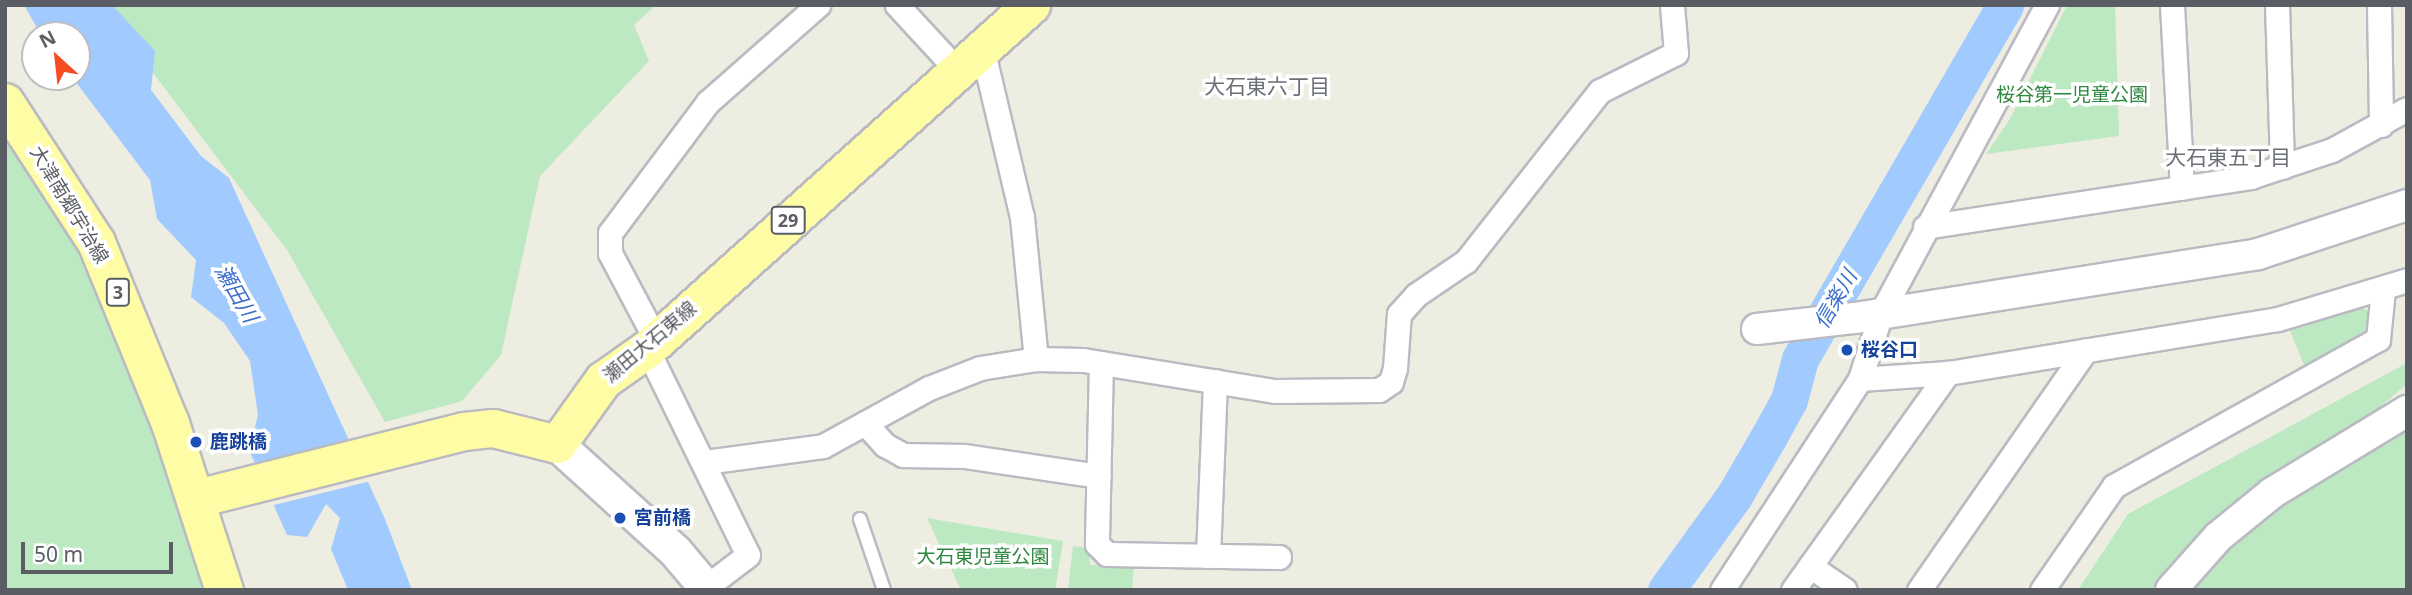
<!DOCTYPE html>
<html>
<head>
<meta charset="utf-8">
<style>
  body { margin:0 }
  #map { position:relative; width:2412px; height:595px; overflow:hidden; background:#eeede2; font-family:"Noto Sans","Noto Sans JP",sans-serif }
  div>[style] { position:absolute }
  [style*='--x'] { left:calc(var(--x)*1px); top:calc(var(--y)*1px); width:calc(var(--w)*1px); rotate:calc(var(--a)*1deg) }
  .green>* { inset:0; background:#bce8c2 }
  .water>* { inset:0; background:#a1caff }
  .pier>* { inset:0; background:#eeede2 }
  .river>* { height:37px; margin:-18.5px; padding:0 18.5px; transform-origin:18.5px; border-radius:18.5px; background:#a1caff }
  .roads { filter:drop-shadow(2px 0 #babbc2) drop-shadow(-2px 0 #babbc2) drop-shadow(0 2px #babbc2) drop-shadow(0 -2px #babbc2) }
  .service>* { height:12px; margin:-6px; padding:0 6px; transform-origin:6px; border-radius:6px; background:#fff }
  .minor>* { height:23px; margin:-11.5px; padding:0 11.5px; transform-origin:11.5px; border-radius:11.5px; background:#fff }
  .tertiary>* { height:30px; margin:-15px; padding:0 15px; transform-origin:15px; border-radius:15px; background:#fff }
  .secondary>* { height:33px; margin:-16.5px; padding:0 16.5px; transform-origin:16.5px; border-radius:16.5px; background:#fff }
  .primary>* { height:37px; margin:-18.5px; padding:0 18.5px; transform-origin:18.5px; border-radius:18.5px; background:#fffca6 }
  .dots>* { width:19px; height:19px; translate:-50% -50%; box-sizing:border-box; border:4px solid #fff; border-radius:50% }
  span { translate:-50% -50%; white-space:nowrap; text-align:center; line-height:1.15; -webkit-text-stroke:7px #fff; paint-order:stroke }
  .shield-label span { padding:2px 5px; background:#fff; border:2px solid; border-radius:5px; -webkit-text-stroke-width:0 }
  .shield-label { font-size:18px; color:#5a5d64; font-weight:700 }
  .park-label { font-size:19px; color:#2e873e }
  .street-label { font-size:19px; color:#5a5d64 }
  .transit-label { font-size:19px; color:#164399; font-weight:700 }
  .left { translate:0 -50%; text-align:left }
  .neighbourhood-label { font-size:21px; color:#6b6f76 }
  .water-label { font-size:21px; color:#3b6fcb; font-style:italic }
  .frame { position:absolute; inset:0; border:7px solid #5a5d64; pointer-events:none }
  .north { position:absolute; left:21px; top:21px; width:70px; height:70px; box-sizing:border-box; background:#fff; border:2px solid #bdbec1; border-radius:50%; rotate:333deg; font-size:19px; font-weight:700; line-height:28px; text-align:center; color:#5a5d64 }
  .north::after { content:''; display:block; margin:auto; width:24px; height:32px; background:#f54c21; clip-path:polygon(50% 0,100% 100%,50% 72%,0 100%) }
  .scale { position:absolute; left:21px; top:542px; width:152px; height:32px; box-sizing:border-box; border:4px solid #5a5d64; border-top:0; padding-left:9px; font-size:21px; line-height:24px; white-space:nowrap; color:#5a5d64; -webkit-text-stroke:5px #fff; paint-order:stroke }
</style>
</head>
<body>
<div id="map">
  <div class="green">
    <div style="clip-path:polygon(95px 5px,656px 5px,634px 25px,649px 61px,540px 176px,501px 355px,462px 401px,385px 422px,287px 250px,141px 57px)"></div>
    <div style="clip-path:polygon(2067px 5px,2115px 5px,2119px 136px,1986px 154px,2010px 119px)"></div>
    <div style="clip-path:polygon(5px 129px,113px 303px,186px 518px,202px 590px,5px 590px)"></div>
    <div style="clip-path:polygon(2354px 307px,2367px 310px,2371px 322px,2363px 338px,2306px 370px,2288px 326px)"></div>
    <div style="clip-path:polygon(2407px 363px,2407px 384px,2356px 427px,2386px 445px,2407px 427px,2407px 590px,2078px 590px,2128px 514px)"></div>
    <div style="clip-path:polygon(927px 518px,1063px 541px,1055px 590px,961px 590px)"></div>
    <div style="clip-path:polygon(1073px 546px,1089px 548px,1090px 565px,1134px 567px,1132px 590px,1068px 590px)"></div>
  </div>
  <div class="water">
    <div style="clip-path:polygon(24px 5px,112px 5px,155px 51px,151px 90px,201px 156px,229px 178px,385px 519px,412px 590px,348px 590px,331px 549px,340px 518px,326px 504px,307px 537px,287px 535px,249px 450px,258px 415px,250px 361px,224px 323px,191px 297px,196px 260px,157px 219px,150px 180px,72px 77px,77px 77px,77px 35px,41px 35px)"></div>
  </div>
  <div class="pier">
    <div style="clip-path:polygon(367px 472px,371px 481px,270px 506px,266px 497px)"></div>
  </div>
  <div class="river">
    <div style="--x:1666;--y:590;--w:116;--a:-54.1"></div>
    <div style="--x:1734;--y:496;--w:67;--a:-59.6"></div>
    <div style="--x:1768;--y:438;--w:43;--a:-61.1"></div>
    <div style="--x:1789;--y:400;--w:42;--a:-75"></div>
    <div style="--x:1800;--y:359;--w:409;--a:-59.9"></div>
  </div>
  <div class="roads">
    <div class="service">
      <div style="--x:860;--y:519;--w:75;--a:71.3"></div>
    </div>
    <div class="minor">
      <div style="--x:897;--y:5;--w:88;--a:47.3"></div>
      <div style="--x:2172;--y:5;--w:183;--a:86.9"></div>
      <div style="--x:2277;--y:5;--w:162;--a:88.2"></div>
      <div style="--x:2379;--y:5;--w:120;--a:89"></div>
      <div style="--x:982;--y:48;--w:174;--a:76.7"></div>
      <div style="--x:1022;--y:217;--w:143;--a:84.4"></div>
      <div style="--x:1925;--y:227;--w:329;--a:-8.7"></div>
      <div style="--x:2250;--y:177;--w:86;--a:-18.2"></div>
      <div style="--x:2332;--y:150;--w:85;--a:-28.7"></div>
      <div style="--x:656;--y:340;--w:98;--a:-117.9"></div>
      <div style="--x:610;--y:253;--w:20;--a:-90"></div>
      <div style="--x:610;--y:233;--w:164;--a:-53.2"></div>
      <div style="--x:708;--y:102;--w:147;--a:-41.4"></div>
      <div style="--x:647;--y:349;--w:229;--a:63.9"></div>
      <div style="--x:748;--y:555;--w:53;--a:142.7"></div>
      <div style="--x:1101;--y:363;--w:181;--a:91.3"></div>
      <div style="--x:1097;--y:544;--w:14;--a:45"></div>
      <div style="--x:1107;--y:554;--w:172;--a:1"></div>
      <div style="--x:1860;--y:379;--w:88;--a:-3.9"></div>
      <div style="--x:1948;--y:373;--w:334;--a:-9.3"></div>
      <div style="--x:2278;--y:319;--w:135;--a:-16.8"></div>
      <div style="--x:865;--y:423;--w:30;--a:48"></div>
      <div style="--x:885;--y:445;--w:21;--a:29"></div>
      <div style="--x:903;--y:455;--w:62;--a:0.9"></div>
      <div style="--x:965;--y:456;--w:135;--a:8.5"></div>
      <div style="--x:705;--y:462;--w:119;--a:-7.7"></div>
      <div style="--x:823;--y:446;--w:121;--a:-28.7"></div>
      <div style="--x:929;--y:388;--w:55;--a:-21.4"></div>
      <div style="--x:980;--y:368;--w:57;--a:-9.1"></div>
      <div style="--x:1036;--y:359;--w:47;--a:1.2"></div>
      <div style="--x:1083;--y:360;--w:194;--a:9.2"></div>
      <div style="--x:1275;--y:391;--w:104;--a:-0.6"></div>
      <div style="--x:1379;--y:390;--w:14;--a:-34"></div>
      <div style="--x:1391;--y:382;--w:15;--a:-74"></div>
      <div style="--x:1395;--y:368;--w:54;--a:-85.8"></div>
      <div style="--x:1399;--y:314;--w:25;--a:-48"></div>
      <div style="--x:1416;--y:295;--w:60;--a:-34.2"></div>
      <div style="--x:1466;--y:261;--w:216;--a:-51.8"></div>
      <div style="--x:1600;--y:91;--w:85;--a:-26.6"></div>
      <div style="--x:1676;--y:53;--w:48;--a:-94.8"></div>
      <div style="--x:1208;--y:556;--w:175;--a:-87.7"></div>
      <div style="--x:1810;--y:566;--w:42;--a:34.4"></div>
      <div style="--x:1722;--y:590;--w:252;--a:-56.8"></div>
      <div style="--x:1860;--y:379;--w:69;--a:-72.3"></div>
      <div style="--x:1881;--y:313;--w:350;--a:-61.7"></div>
      <div style="--x:1793;--y:590;--w:267;--a:-54.5"></div>
      <div style="--x:1919;--y:590;--w:292;--a:-55.2"></div>
      <div style="--x:2042;--y:590;--w:126;--a:-55.3"></div>
      <div style="--x:2114;--y:486;--w:302;--a:-29.1"></div>
      <div style="--x:2378;--y:339;--w:49;--a:-84.2"></div>
    </div>
    <div class="tertiary">
      <div style="--x:1757;--y:329;--w:99;--a:-6.4"></div>
      <div style="--x:1855;--y:318;--w:408;--a:-9"></div>
      <div style="--x:2258;--y:254;--w:157;--a:-18.2"></div>
      <div style="--x:2171;--y:590;--w:71;--a:-48.4"></div>
      <div style="--x:2218;--y:537;--w:70;--a:-39.2"></div>
      <div style="--x:2272;--y:493;--w:158;--a:-31.3"></div>
    </div>
    <div class="secondary">
      <div style="--x:557;--y:444;--w:159;--a:42.2"></div>
      <div style="--x:675;--y:551;--w:51;--a:49.8"></div>
    </div>
    <div class="primary">
      <div style="--x:5;--y:102;--w:167;--a:57"></div>
      <div style="--x:96;--y:242;--w:196;--a:67.8"></div>
      <div style="--x:170;--y:423;--w:176;--a:72.1"></div>
      <div style="--x:197;--y:498;--w:275;--a:-14.1"></div>
      <div style="--x:464;--y:431;--w:29;--a:-6"></div>
      <div style="--x:493;--y:428;--w:66;--a:14"></div>
      <div style="--x:557;--y:444;--w:79;--a:-54.3"></div>
      <div style="--x:603;--y:380;--w:54;--a:-35.2"></div>
      <div style="--x:647;--y:349;--w:516;--a:-41.86"></div>
    </div>
  </div>
  <div class="dots">
    <div style="left:1847px;top:350px;background:#1a4fb4"></div>
    <div style="left:196px;top:442px;background:#1a4fb4"></div>
    <div style="left:620px;top:518px;background:#1a4fb4"></div>
  </div>
  <div class="shield-label">
    <span style="left:788px;top:220px">29</span>
    <span style="left:118px;top:292px">3</span>
  </div>
  <div class="park-label">
    <span style="left:2072px;top:95px">桜谷第一児童公園</span>
    <span style="left:983px;top:557px">大石東児童公園</span>
  </div>
  <div class="street-label">
    <span style="left:69px;top:205px;rotate:59deg">大津南郷宇治線</span>
    <span style="left:650px;top:342px;rotate:-40deg">瀬田大石東線</span>
  </div>
  <div class="transit-label">
    <span class="left" style="left:1861px;top:350px">桜谷口</span>
    <span class="left" style="left:210px;top:442px">鹿跳橋</span>
    <span class="left" style="left:634px;top:518px">宮前橋</span>
  </div>
  <div class="neighbourhood-label">
    <span style="left:1267px;top:86px">大石東六丁目</span>
    <span style="left:2228px;top:157px">大石東五丁目</span>
  </div>
  <div class="water-label">
    <span style="left:237px;top:293px;rotate:60deg">瀬田川</span>
    <span style="left:1835px;top:299px;rotate:-60deg">信楽川</span>
  </div>
  <div class="frame"></div>
  <div class="north">N</div>
  <div class="scale">50 m</div>
</div>
</body>
</html>
